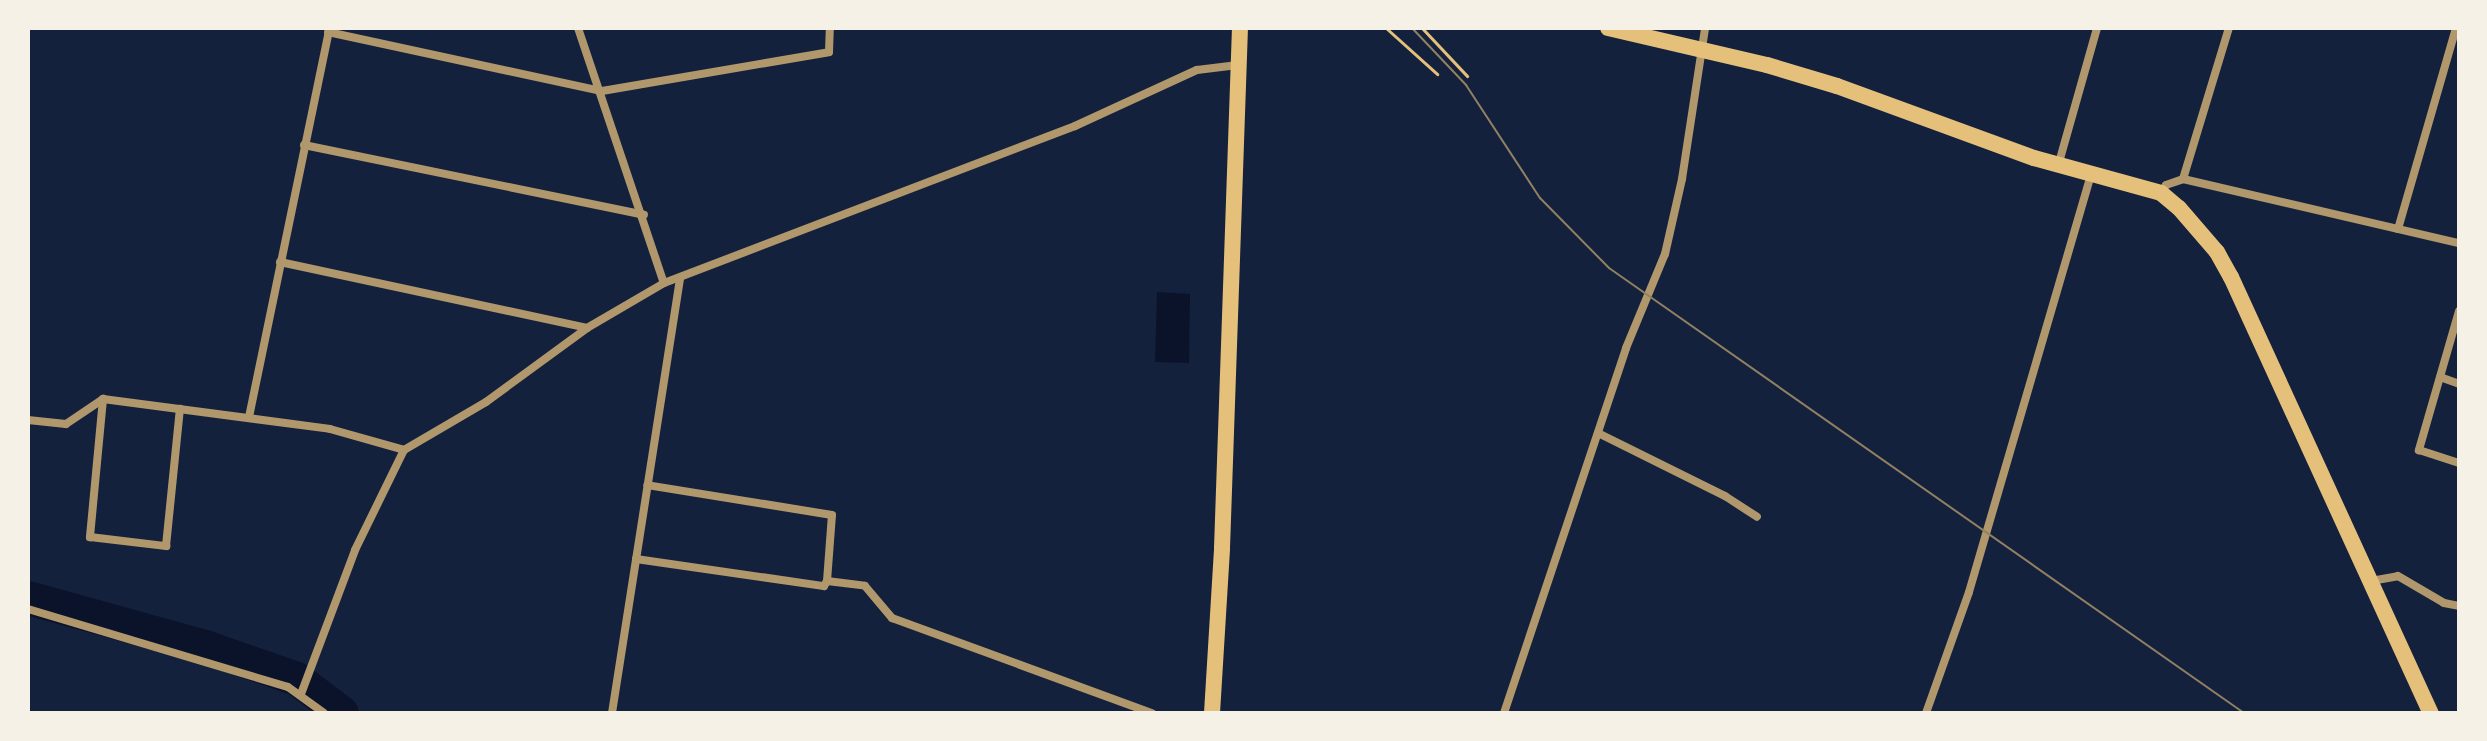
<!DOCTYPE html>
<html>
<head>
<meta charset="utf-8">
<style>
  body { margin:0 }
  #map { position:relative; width:2487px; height:741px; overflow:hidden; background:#14213d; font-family:"PT Serif",serif }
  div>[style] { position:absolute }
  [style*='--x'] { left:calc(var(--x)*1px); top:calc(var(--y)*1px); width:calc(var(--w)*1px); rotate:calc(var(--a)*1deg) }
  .water>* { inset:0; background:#0b132b }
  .river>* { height:34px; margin:-17px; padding:0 17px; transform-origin:17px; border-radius:17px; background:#0b132b }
  .path>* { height:3px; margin:-1.5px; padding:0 1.5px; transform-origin:1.5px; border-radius:1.5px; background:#e5c07b }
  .minor>* { height:8px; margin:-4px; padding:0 4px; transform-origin:4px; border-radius:4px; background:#b1986c }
  .secondary>* { height:16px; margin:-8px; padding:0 8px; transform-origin:8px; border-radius:8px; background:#e5c07b }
  .tram>* { height:2px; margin:-1px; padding:0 1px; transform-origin:1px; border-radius:1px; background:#918062 }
  span { translate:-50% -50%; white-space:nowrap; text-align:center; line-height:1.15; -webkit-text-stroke:6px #f6f1e7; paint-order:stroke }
  .frame { position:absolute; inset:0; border:30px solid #f6f1e7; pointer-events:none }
</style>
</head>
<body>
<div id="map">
  <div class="water">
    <div style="clip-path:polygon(1157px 292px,1190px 294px,1189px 363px,1155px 362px)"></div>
  </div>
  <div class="river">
    <div style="--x:28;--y:598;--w:187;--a:15.5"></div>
    <div style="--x:208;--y:648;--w:94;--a:19.2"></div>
    <div style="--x:297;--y:679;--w:56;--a:37.1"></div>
  </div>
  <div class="path">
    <div style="--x:1386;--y:28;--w:69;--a:42"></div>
    <div style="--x:1422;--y:28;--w:66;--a:46.8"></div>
  </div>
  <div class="minor">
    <div style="--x:578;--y:28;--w:269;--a:71.4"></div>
    <div style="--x:328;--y:32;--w:280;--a:12.2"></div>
    <div style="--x:602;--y:91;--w:230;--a:-9.7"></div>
    <div style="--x:829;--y:52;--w:24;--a:-88"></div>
    <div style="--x:304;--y:145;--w:347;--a:11.6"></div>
    <div style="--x:2058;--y:166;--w:143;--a:-74.2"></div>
    <div style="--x:2183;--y:179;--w:158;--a:-73.1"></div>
    <div style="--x:2161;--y:193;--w:9;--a:-58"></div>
    <div style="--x:2166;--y:185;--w:18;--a:-19"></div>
    <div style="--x:2183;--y:179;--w:283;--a:13.1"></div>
    <div style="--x:2398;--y:229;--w:209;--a:-73.9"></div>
    <div style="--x:280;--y:262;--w:314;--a:12.1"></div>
    <div style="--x:2459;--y:311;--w:145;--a:106.1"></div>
    <div style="--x:2419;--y:450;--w:42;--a:18"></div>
    <div style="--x:2440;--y:377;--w:20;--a:20"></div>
    <div style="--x:103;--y:399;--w:139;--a:95.4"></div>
    <div style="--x:90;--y:537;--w:77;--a:6.8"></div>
    <div style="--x:166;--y:546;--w:138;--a:-84.2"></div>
    <div style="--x:249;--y:417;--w:396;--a:-78.3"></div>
    <div style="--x:28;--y:420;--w:38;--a:6"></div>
    <div style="--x:66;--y:424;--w:45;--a:-34"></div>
    <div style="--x:103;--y:399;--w:229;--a:7.5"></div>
    <div style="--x:330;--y:429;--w:77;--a:15.8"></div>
    <div style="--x:1598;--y:433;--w:142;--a:26.4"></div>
    <div style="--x:1725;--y:496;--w:38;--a:33"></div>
    <div style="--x:636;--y:559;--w:190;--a:8.2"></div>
    <div style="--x:824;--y:586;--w:6;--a:-59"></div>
    <div style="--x:827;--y:581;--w:66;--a:-85.7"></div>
    <div style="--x:832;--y:515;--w:187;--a:-170.8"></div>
    <div style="--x:827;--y:581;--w:38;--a:7"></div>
    <div style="--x:865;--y:586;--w:42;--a:49.8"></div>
    <div style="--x:892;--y:618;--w:277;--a:20.1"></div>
    <div style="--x:2371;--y:581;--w:27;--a:-10"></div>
    <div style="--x:2398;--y:576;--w:53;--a:30.4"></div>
    <div style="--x:2444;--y:603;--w:15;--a:11"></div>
    <div style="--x:28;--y:609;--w:271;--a:16.7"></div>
    <div style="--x:288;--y:687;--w:44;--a:35.8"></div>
    <div style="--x:301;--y:694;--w:154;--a:-69.4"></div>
    <div style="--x:355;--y:550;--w:111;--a:-63.9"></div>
    <div style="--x:404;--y:450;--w:95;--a:-30.3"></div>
    <div style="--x:486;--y:402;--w:125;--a:-36.2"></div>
    <div style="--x:587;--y:328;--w:89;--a:-30.3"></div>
    <div style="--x:664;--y:283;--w:440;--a:-20.9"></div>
    <div style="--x:1075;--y:126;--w:134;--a:-24.7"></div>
    <div style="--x:1197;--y:70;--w:41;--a:-7"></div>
    <div style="--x:612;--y:713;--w:440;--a:-81.1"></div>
    <div style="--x:1504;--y:713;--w:385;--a:-71.5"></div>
    <div style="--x:1626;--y:348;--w:102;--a:-67.5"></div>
    <div style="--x:1665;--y:254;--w:77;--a:-77.2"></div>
    <div style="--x:1682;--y:179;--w:153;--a:-81.3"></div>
    <div style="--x:1926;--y:713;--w:128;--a:-70.4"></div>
    <div style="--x:1969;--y:592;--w:434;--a:-73.7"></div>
  </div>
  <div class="secondary">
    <div style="--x:1608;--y:28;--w:163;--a:13.1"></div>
    <div style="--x:1767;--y:65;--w:73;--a:16.7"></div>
    <div style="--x:1837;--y:86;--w:210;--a:20.1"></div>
    <div style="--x:2034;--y:158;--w:132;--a:15.4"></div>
    <div style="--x:2161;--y:193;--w:23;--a:40"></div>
    <div style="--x:2179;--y:208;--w:58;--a:49.2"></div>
    <div style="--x:2217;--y:252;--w:29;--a:61"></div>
    <div style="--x:2231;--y:277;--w:480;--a:65.4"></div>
    <div style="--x:1212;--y:713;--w:165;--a:-86.5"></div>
    <div style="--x:1222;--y:548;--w:520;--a:-88.02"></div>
  </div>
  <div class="tram">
    <div style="--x:1412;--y:28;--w:79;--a:46.5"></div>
    <div style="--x:1466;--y:85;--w:135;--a:56.8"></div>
    <div style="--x:1540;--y:198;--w:98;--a:45.4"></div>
    <div style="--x:1609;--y:268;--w:775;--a:35.02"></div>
  </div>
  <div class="frame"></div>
</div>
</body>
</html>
